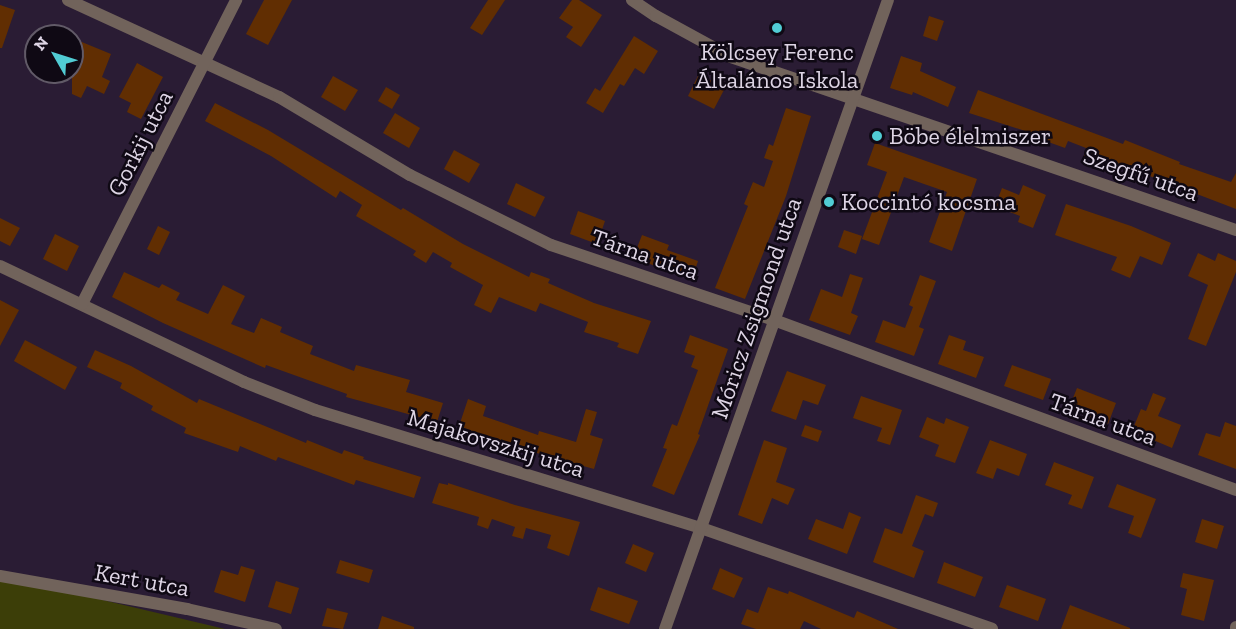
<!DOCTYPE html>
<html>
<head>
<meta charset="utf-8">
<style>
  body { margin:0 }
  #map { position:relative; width:1236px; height:629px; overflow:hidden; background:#2a1c34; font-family:"Zilla Slab",serif }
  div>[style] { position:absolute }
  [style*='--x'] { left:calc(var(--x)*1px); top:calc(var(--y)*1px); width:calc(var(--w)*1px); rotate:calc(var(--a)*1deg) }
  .green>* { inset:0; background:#3c3e08 }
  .building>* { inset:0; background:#612e02 }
  .street>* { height:12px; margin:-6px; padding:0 6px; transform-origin:6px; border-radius:6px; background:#71635b }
  .dots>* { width:16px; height:16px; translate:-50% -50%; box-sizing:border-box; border:3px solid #0f0914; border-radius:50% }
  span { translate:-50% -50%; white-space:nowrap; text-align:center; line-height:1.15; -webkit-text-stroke:5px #0f0914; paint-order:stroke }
  .poi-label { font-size:24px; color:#ddd4e4 }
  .left { translate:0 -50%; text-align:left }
  .street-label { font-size:24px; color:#ddd4e4 }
  .north { position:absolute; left:24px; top:24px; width:60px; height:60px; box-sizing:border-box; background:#0f0914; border:2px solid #615a67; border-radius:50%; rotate:309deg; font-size:16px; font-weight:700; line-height:24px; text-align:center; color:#ddd4e4 }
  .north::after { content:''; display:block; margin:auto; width:21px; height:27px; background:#51ccd4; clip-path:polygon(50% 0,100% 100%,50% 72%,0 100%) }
</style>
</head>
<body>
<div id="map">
  <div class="green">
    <div style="clip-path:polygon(0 576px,10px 578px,225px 629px,0 629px)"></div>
  </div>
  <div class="building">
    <div style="clip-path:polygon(264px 0,292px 0,268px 45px,246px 34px)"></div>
    <div style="clip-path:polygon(488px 0,505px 0,482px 35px,470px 28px)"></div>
    <div style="clip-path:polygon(572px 0,579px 0,602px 15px,581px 47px,566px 37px,573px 27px,559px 18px)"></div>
    <div style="clip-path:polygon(0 5px,15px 10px,2px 48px,0 48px)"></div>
    <div style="clip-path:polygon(929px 16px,944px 21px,937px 41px,923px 36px)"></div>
    <div style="clip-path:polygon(634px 36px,658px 51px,644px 74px,635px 68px,624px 86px,620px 84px,603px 113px,586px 103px,595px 88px,600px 91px)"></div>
    <div style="clip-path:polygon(72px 38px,111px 54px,102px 77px,110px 81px,104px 94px,87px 86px,81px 98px,72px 94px)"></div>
    <div style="clip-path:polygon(901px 56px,922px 63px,920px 71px,956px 87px,948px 107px,913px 92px,912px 95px,890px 88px)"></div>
    <div style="clip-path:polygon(137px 63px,163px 77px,141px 119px,127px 112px,131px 103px,119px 97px)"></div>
    <div style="clip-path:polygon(699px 74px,725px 88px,714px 109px,688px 96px)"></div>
    <div style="clip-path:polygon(333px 76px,358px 90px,345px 111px,321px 97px)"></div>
    <div style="clip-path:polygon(386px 87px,400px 95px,392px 109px,378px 101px)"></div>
    <div style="clip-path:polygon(978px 90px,1123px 144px,1125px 140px,1180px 162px,1179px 164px,1231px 182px,1236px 173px,1236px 209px,1100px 157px,1098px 161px,1084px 156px,1086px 148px,1068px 141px,1065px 148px,1040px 139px,1041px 136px,969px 113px)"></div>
    <div style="clip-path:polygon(215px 103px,268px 130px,401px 210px,403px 208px,463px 244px,529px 277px,531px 272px,550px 279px,548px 283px,594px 303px,651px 321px,638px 354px,617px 347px,619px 343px,584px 332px,588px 322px,540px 303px,536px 312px,499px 297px,491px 313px,474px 305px,483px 285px,450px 267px,452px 263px,433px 252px,426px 263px,413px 255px,416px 251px,356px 216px,362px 205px,340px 191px,336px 198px,271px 156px,205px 121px)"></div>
    <div style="clip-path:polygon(786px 108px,811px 116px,786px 196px,745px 299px,715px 288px,748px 206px,744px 204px,753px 182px,764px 187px,773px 161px,764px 158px,769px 144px,773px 146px)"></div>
    <div style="clip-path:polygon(395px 113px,420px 128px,409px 148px,383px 133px)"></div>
    <div style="clip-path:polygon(875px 143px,977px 179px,952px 251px,929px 242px,947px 192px,904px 177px,879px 245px,862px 239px,887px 172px,867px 165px)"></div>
    <div style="clip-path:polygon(454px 150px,480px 164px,469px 183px,444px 169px)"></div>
    <div style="clip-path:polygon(516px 183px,545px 197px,535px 217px,507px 204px)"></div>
    <div style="clip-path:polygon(1023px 185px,1046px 195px,1033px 228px,1018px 222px,1020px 216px,995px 206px,1002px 188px,1019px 195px)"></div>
    <div style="clip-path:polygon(1066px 204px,1131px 226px,1171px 243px,1162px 265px,1140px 256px,1130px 278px,1111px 270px,1117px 257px,1055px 235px)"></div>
    <div style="clip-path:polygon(578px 211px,605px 221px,597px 244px,570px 234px)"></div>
    <div style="clip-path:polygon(0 218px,20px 228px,10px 246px,0 241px)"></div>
    <div style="clip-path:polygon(158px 226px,170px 232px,159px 255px,147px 249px)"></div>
    <div style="clip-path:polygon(844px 230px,862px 236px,856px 254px,838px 247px)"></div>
    <div style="clip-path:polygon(55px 234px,79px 246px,67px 271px,43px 259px)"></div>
    <div style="clip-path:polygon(642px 235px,669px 245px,667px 250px,698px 261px,692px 279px,633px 258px)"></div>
    <div style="clip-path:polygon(1198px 253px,1215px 261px,1218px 253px,1236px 261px,1236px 272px,1206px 346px,1188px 339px,1208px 285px,1188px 276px)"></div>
    <div style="clip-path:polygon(124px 272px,159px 288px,162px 284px,180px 293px,176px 300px,208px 314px,223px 285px,245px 296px,231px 324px,254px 333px,261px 318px,282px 327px,280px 332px,313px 346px,310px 354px,354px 371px,356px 365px,410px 380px,406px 392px,443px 403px,437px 422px,346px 397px,347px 394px,266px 365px,265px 368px,163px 323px,112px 297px)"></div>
    <div style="clip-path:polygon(850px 274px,863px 278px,851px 313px,858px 316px,850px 335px,809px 320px,821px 289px,842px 297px)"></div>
    <div style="clip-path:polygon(920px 275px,936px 281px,919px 327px,924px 329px,914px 356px,875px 342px,883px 320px,905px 328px,913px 307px,909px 305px)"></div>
    <div style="clip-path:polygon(0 300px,19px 310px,0 346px)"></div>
    <div style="clip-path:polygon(690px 335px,728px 349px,698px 434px,700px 435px,674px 495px,652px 486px,667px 449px,663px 448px,672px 424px,677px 426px,698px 370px,691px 367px,695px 356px,684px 352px)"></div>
    <div style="clip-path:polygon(949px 335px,966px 341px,963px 350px,984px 357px,976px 378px,938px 364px)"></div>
    <div style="clip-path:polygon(25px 340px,77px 367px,65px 390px,14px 361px)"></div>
    <div style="clip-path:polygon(95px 350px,131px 366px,197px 403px,199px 399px,306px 443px,307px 440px,342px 454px,344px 450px,364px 457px,363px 459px,421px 477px,414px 498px,356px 480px,354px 485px,278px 457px,276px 461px,240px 446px,238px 452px,184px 433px,186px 428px,151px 410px,153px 406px,120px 388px,122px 383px,87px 367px)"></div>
    <div style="clip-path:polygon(1012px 365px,1051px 379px,1043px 400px,1004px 386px)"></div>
    <div style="clip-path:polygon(787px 371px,826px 385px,818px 405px,803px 400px,796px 420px,771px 411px)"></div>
    <div style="clip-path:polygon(1077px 388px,1116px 403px,1108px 424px,1069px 408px)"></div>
    <div style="clip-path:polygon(1153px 393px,1166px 398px,1158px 416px,1181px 425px,1172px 448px,1132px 431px,1141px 409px,1146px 411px)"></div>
    <div style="clip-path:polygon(861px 396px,902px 410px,890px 445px,877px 441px,882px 428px,853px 418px)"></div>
    <div style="clip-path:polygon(468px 399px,486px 406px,483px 416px,538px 435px,539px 431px,576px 442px,586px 409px,597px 412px,590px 435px,603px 439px,594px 469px,512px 446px,459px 426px)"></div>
    <div style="clip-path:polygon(927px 417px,944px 424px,946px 418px,969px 427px,955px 463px,935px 456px,939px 445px,919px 437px)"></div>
    <div style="clip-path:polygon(1225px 422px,1236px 426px,1236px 469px,1198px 455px,1206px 433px,1220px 437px)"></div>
    <div style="clip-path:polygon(805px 425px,822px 431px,818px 442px,801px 436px)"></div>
    <div style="clip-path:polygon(764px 440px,787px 448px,776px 482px,795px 489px,788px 505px,772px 498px,762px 524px,738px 515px)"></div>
    <div style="clip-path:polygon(990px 440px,1027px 454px,1019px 476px,997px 468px,993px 479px,976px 473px)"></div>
    <div style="clip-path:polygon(1054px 462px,1094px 477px,1082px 509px,1068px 504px,1072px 495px,1045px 485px)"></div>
    <div style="clip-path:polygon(439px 483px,448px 485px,448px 483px,515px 505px,580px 522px,569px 556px,547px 548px,551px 535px,526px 528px,523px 539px,512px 536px,515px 527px,492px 519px,488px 529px,477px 525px,479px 517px,432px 503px)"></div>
    <div style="clip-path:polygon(1117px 484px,1156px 499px,1141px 538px,1128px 533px,1134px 516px,1108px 507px)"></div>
    <div style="clip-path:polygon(916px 495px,938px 503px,933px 517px,925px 514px,912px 546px,924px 551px,914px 578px,873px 562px,885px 528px,902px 534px)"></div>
    <div style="clip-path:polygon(849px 512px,861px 517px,847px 554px,808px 539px,816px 519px,843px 529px)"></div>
    <div style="clip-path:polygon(1202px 519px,1224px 526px,1217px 549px,1195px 542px)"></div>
    <div style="clip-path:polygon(633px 544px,654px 553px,646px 572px,625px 563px)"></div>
    <div style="clip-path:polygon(340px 560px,373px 570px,369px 583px,336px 573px)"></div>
    <div style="clip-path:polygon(944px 562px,983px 577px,975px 597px,937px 583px)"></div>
    <div style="clip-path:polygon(241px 566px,255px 570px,245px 602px,214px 592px,221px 570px,238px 575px)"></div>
    <div style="clip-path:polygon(720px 568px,743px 578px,734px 598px,712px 589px)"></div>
    <div style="clip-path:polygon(1183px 573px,1214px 580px,1204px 621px,1181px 615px,1187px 589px,1180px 587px)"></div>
    <div style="clip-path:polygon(276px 581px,299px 588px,291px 614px,268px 607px)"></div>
    <div style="clip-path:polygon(1007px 585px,1046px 599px,1038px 621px,999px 607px)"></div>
    <div style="clip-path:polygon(598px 587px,638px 601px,629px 624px,590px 610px)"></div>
    <div style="clip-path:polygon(768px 587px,788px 594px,789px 591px,854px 618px,857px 611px,898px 629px,821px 629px,804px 621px,800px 629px,756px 629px,741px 624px,747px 609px,758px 613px)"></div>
    <div style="clip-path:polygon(1070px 605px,1130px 628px,1130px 629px,1061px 629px)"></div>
    <div style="clip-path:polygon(327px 608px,348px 613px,343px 629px,322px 626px)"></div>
    <div style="clip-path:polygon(382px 616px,414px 627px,414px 629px,378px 629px)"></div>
  </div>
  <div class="street">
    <div style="--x:68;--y:0;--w:232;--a:24.7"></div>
    <div style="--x:279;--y:97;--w:152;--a:30.8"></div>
    <div style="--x:410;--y:175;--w:157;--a:26.4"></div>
    <div style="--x:551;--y:245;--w:235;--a:18.6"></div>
    <div style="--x:774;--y:320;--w:492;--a:20.2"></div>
    <div style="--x:632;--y:0;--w:29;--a:34"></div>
    <div style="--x:656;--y:16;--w:85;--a:28.7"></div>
    <div style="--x:731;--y:57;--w:534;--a:18.91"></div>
    <div style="--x:0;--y:266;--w:270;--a:25.4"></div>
    <div style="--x:244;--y:382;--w:76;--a:21.5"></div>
    <div style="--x:315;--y:410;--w:404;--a:17"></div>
    <div style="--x:701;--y:528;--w:308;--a:19.1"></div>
    <div style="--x:82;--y:304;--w:341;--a:-63.1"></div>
    <div style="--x:0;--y:576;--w:190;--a:10"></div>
    <div style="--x:187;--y:609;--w:91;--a:12.7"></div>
    <div style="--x:665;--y:629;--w:667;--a:-70.48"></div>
    <div style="--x:1236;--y:629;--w:2;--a:-90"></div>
  </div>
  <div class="dots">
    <div style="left:777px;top:28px;background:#51ccd4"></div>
    <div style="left:877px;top:136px;background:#51ccd4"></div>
    <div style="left:829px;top:202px;background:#51ccd4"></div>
  </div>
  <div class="poi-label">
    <span style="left:777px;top:66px">Kölcsey Ferenc<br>Általános Iskola</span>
    <span class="left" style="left:889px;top:136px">Böbe élelmiszer</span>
    <span class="left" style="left:841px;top:202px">Koccintó kocsma</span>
  </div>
  <div class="street-label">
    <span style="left:140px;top:143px;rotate:-63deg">Gorkij utca</span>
    <span style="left:1141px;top:174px;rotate:19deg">Szegfű utca</span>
    <span style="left:645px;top:254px;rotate:19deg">Tárna utca</span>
    <span style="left:756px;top:308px;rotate:-71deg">Móricz Zsigmond utca</span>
    <span style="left:1103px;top:419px;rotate:20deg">Tárna utca</span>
    <span style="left:496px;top:443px;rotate:17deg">Majakovszkij utca</span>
    <span style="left:142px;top:580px;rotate:10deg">Kert utca</span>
  </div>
  <div class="north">N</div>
</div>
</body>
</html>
